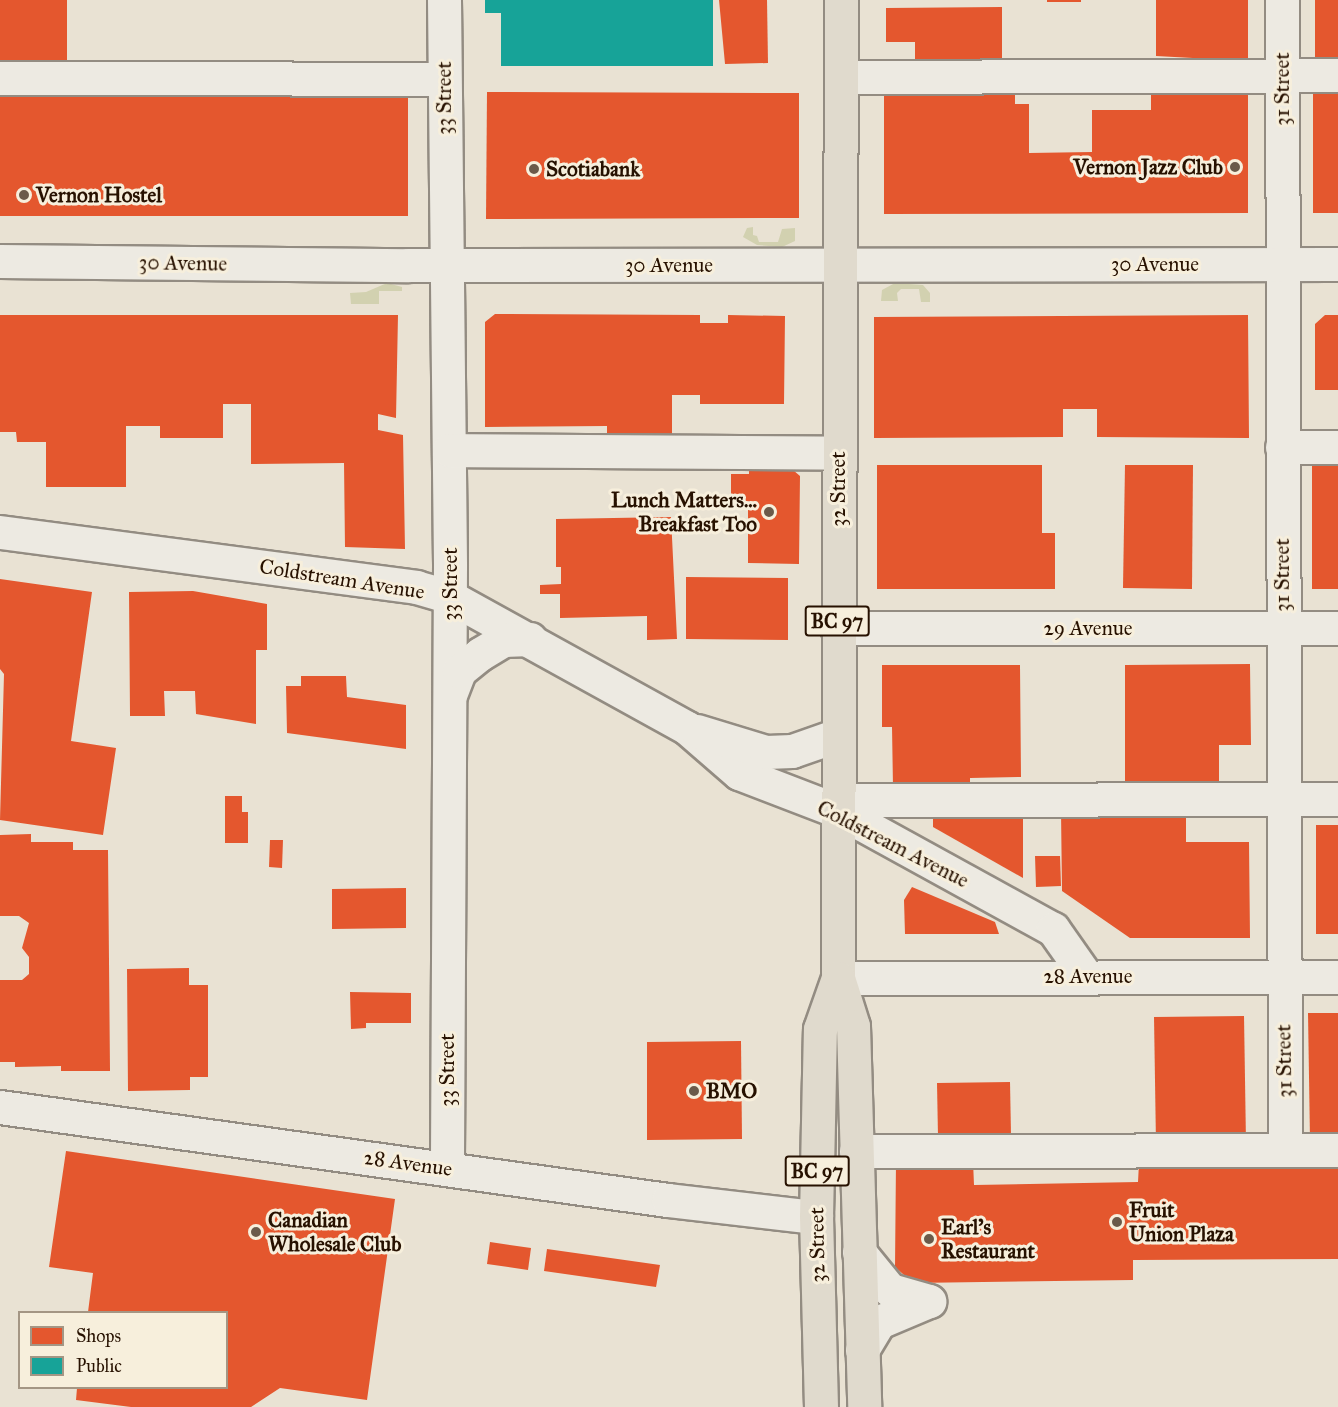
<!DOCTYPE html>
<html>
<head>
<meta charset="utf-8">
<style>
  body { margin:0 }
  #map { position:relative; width:1338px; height:1407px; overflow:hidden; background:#e9e2d3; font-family:"IM FELL Great Primer",serif }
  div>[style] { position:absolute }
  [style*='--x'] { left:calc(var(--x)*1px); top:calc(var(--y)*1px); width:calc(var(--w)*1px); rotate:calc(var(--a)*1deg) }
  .green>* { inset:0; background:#d2d1b0 }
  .shops>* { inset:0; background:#e4572e }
  .public>* { inset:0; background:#17a398 }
  .roads { filter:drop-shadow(2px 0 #938c82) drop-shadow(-2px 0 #938c82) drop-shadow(0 2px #938c82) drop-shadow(0 -2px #938c82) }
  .minor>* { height:33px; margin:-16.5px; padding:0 16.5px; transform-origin:16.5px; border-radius:16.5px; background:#edeae2 }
  .highway>* { height:33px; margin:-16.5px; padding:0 16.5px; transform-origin:16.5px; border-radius:16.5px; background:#e0dacd }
  .dots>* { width:16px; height:16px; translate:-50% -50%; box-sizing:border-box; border:3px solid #f7efdc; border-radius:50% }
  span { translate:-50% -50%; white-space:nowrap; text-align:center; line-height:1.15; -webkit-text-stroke:6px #f7efdc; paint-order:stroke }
  .shield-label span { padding:2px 4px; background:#f7efdc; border:2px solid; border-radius:4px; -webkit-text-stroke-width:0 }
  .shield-label { font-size:20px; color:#271100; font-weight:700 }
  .street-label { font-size:21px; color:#271100 }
  .poi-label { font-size:21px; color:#271100; font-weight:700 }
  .right { translate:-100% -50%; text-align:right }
  .left { translate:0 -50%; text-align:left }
  .legend { position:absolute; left:18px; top:1311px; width:210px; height:78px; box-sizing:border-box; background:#f7efdc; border:2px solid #a49684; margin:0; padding:8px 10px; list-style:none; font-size:18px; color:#271100 }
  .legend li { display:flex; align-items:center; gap:12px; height:30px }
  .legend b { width:30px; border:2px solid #a49684 }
</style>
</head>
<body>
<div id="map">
  <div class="green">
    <div style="clip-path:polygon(753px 227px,753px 235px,757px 236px,759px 242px,778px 242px,782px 229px,795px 228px,795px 241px,782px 247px,757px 245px,743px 237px,747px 228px)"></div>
    <div style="clip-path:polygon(387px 283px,402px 287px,402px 291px,379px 291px,379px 304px,351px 304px,350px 293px,366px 292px)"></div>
    <div style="clip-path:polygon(895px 283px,923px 285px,930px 293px,930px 302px,921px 302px,919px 289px,901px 289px,897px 293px,898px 301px,881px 301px,882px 290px)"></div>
  </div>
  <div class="shops">
    <div style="clip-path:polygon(0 0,67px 0,67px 65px,0 65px)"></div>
    <div style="clip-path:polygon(719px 0,767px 0,768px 63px,725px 64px)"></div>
    <div style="clip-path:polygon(1047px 0,1081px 0,1081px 2px,1047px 2px)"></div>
    <div style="clip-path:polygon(1156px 0,1248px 0,1248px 61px,1156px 56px)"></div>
    <div style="clip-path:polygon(1315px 0,1338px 0,1338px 62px,1315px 62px)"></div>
    <div style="clip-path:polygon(1002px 7px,1002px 63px,915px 63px,915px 42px,886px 42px,886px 8px)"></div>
    <div style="clip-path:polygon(1151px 85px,1248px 85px,1248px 213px,884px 214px,884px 89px,1015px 88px,1015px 104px,1029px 104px,1029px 153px,1092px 152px,1092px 110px,1151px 110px)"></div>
    <div style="clip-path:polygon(408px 91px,408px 216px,0 216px,0 92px)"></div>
    <div style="clip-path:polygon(1313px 91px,1338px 91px,1338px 213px,1313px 213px)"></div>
    <div style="clip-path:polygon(487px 92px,799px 93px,799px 218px,486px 219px)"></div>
    <div style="clip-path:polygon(495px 314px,700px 315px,700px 323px,728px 323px,728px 315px,785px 316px,784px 404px,700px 404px,700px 395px,672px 395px,672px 436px,607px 436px,607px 426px,485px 427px,485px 322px)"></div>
    <div style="clip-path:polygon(0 315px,398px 315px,396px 418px,378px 414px,378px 430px,403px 435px,405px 549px,345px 547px,344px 463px,251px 464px,251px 404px,223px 404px,223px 438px,160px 438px,160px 426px,126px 426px,126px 487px,46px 487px,46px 442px,17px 442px,16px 432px,0 432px)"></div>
    <div style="clip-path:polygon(1248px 315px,1249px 438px,1097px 437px,1097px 409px,1063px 409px,1063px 437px,874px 438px,874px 317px)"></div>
    <div style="clip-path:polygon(1325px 315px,1338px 315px,1338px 390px,1315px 390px,1315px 324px)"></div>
    <div style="clip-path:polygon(877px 465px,1042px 465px,1042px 533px,1055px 533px,1055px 589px,877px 589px)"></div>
    <div style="clip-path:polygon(1125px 465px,1193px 465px,1192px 589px,1123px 588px)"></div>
    <div style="clip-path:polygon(1312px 465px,1338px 465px,1338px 589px,1312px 589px)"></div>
    <div style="clip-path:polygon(749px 470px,793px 470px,800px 476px,799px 564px,748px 563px,748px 507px,731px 507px,731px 474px,749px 474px)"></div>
    <div style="clip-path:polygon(671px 517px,677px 639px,647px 640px,647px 616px,560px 618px,560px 594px,540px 594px,540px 585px,561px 584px,561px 567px,556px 567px,556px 519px)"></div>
    <div style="clip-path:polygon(686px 577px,788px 578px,788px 640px,686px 639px)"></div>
    <div style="clip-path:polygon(0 579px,92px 592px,71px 741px,116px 748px,103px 835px,0 820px,4px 674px,0 669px)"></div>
    <div style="clip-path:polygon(193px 591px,267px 604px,267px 650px,256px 650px,256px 724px,196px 714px,195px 691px,164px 691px,165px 716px,130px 716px,129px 592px)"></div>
    <div style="clip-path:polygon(1250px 664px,1251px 745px,1219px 745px,1219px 787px,1125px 788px,1125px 665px)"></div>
    <div style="clip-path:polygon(882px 665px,1020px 665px,1021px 777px,970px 778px,970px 786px,893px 787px,892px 727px,882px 727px)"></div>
    <div style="clip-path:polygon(301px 676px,346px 676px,347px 697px,406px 705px,406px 749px,287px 733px,286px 686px,301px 686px)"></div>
    <div style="clip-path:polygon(225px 796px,242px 796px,242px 812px,248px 812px,248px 843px,225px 843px)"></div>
    <div style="clip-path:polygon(1186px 810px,1186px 842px,1249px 842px,1250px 938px,1130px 938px,1062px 891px,1061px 811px)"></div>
    <div style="clip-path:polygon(933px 814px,1023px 815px,1023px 878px,933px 827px)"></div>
    <div style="clip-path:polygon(1316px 825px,1338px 825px,1338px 934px,1316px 934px)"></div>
    <div style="clip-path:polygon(31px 834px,31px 842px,73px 842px,73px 850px,108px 850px,110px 1071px,61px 1071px,61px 1066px,15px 1067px,15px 1062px,0 1062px,0 980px,22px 980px,29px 974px,29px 957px,22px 948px,29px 923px,19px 916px,0 916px,0 835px)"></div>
    <div style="clip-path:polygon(270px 840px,283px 840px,282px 868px,269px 867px)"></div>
    <div style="clip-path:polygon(1035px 856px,1060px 856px,1061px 886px,1036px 887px)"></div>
    <div style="clip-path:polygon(912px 887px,995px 922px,999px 934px,905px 934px,904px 900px)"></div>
    <div style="clip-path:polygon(406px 888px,406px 928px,332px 929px,332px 889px)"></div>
    <div style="clip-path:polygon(189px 968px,189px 985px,208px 985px,208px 1077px,190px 1077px,190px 1090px,128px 1091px,127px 969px)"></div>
    <div style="clip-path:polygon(350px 992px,411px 993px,411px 1023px,366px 1023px,366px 1028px,351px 1029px)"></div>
    <div style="clip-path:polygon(1308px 1013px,1338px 1013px,1338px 1140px,1310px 1140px)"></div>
    <div style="clip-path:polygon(1244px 1016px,1246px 1144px,1156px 1145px,1154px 1017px)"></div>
    <div style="clip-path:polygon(741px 1041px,742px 1139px,647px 1140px,647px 1042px)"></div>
    <div style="clip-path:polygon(1010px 1082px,1011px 1135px,938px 1137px,937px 1083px)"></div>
    <div style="clip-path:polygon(66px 1151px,395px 1199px,367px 1400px,280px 1388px,251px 1407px,131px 1407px,76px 1400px,77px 1388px,226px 1388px,226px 1312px,88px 1312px,93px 1273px,49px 1267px)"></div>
    <div style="clip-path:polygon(896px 1161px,973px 1161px,974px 1185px,1138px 1182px,1139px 1163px,1338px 1161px,1338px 1259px,1133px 1260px,1133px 1280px,913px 1283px,895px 1267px)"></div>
    <div style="clip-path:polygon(490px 1242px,531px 1248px,528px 1270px,487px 1264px)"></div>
    <div style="clip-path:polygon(547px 1249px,660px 1265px,656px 1287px,544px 1271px)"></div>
  </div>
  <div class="public">
    <div style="clip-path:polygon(485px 0,713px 0,713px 66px,501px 66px,501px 13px,485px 13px)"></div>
  </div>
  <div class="roads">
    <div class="minor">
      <div style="--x:444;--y:0;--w:566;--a:89.39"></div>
      <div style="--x:450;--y:566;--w:602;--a:90.29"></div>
      <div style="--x:1282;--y:0;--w:1150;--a:89.85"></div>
      <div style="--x:841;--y:77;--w:497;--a:-0.2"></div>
      <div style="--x:0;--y:78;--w:444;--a:0.1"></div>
      <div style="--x:0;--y:261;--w:408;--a:0.6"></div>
      <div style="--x:408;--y:265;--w:930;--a:-0.06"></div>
      <div style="--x:1282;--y:447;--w:56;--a:0"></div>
      <div style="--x:449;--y:450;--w:390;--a:0.4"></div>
      <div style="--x:0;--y:532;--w:420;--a:7.5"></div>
      <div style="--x:416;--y:587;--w:35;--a:16"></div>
      <div style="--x:450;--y:597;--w:271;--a:28.9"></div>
      <div style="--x:687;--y:728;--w:69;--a:40.9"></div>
      <div style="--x:739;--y:773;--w:106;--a:21"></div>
      <div style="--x:838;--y:811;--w:245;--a:28.8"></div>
      <div style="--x:1053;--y:929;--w:57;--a:54.9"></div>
      <div style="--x:837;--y:628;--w:501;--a:0"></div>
      <div style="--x:450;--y:695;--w:26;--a:-69"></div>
      <div style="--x:459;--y:671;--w:27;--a:-39"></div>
      <div style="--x:480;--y:654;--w:27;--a:-31"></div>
      <div style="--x:503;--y:640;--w:27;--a:-2"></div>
      <div style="--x:697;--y:731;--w:72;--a:16.9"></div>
      <div style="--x:766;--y:752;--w:26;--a:-2"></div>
      <div style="--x:792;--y:751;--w:49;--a:-19.2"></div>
      <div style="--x:838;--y:800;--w:500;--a:-0.11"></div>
      <div style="--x:838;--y:978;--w:500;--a:-0.11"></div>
      <div style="--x:0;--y:1107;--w:674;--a:7.93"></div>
      <div style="--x:668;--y:1200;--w:149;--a:6.6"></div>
      <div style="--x:856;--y:1151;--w:482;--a:-0.1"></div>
      <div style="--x:859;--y:1252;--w:49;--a:50.8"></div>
      <div style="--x:890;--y:1290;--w:41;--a:15.8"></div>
      <div style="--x:862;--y:1350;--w:33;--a:-59"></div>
      <div style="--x:879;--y:1322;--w:54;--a:-22.8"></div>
    </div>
    <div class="highway">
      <div style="--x:841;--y:0;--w:978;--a:90.18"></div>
      <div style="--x:838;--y:978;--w:50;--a:72.6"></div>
      <div style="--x:853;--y:1026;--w:381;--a:88.3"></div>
      <div style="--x:821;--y:1407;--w:190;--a:-91.5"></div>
      <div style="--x:816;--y:1217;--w:188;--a:-88.8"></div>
      <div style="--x:820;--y:1029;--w:54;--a:-70.6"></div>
    </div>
  </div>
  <div class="dots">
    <div style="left:1235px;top:167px;background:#6b5a4a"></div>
    <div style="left:534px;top:169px;background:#6b5a4a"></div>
    <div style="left:24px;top:195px;background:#6b5a4a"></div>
    <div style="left:769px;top:512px;background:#6b5a4a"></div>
    <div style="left:694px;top:1091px;background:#6b5a4a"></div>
    <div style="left:1117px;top:1222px;background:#6b5a4a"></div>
    <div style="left:256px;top:1232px;background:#6b5a4a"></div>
    <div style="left:929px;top:1239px;background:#6b5a4a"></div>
  </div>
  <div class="shield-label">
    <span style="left:837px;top:621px">BC 97</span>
    <span style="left:817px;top:1171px">BC 97</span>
  </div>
  <div class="street-label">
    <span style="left:1282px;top:89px;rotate:-90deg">31 Street</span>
    <span style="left:444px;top:98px;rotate:-90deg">33 Street</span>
    <span style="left:183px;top:263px;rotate:1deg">30 Avenue</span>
    <span style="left:1155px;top:264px">30 Avenue</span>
    <span style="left:669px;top:265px">30 Avenue</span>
    <span style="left:838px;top:489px;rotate:-90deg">32 Street</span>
    <span style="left:1282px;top:575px;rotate:-90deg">31 Street</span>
    <span style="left:342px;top:579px;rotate:9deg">Coldstream Avenue</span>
    <span style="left:450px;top:584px;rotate:-90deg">33 Street</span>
    <span style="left:1088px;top:628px">29 Avenue</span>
    <span style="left:893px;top:844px;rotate:27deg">Coldstream Avenue</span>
    <span style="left:1088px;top:976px">28 Avenue</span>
    <span style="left:1284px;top:1061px;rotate:-91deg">31 Street</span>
    <span style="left:447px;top:1070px;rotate:-90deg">33 Street</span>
    <span style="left:408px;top:1163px;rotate:8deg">28 Avenue</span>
    <span style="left:817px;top:1245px;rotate:-91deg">32 Street</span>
  </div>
  <div class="poi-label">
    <span class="right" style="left:1223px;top:167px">Vernon Jazz Club</span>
    <span class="left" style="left:546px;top:169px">Scotiabank</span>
    <span class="left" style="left:36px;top:195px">Vernon Hostel</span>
    <span class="right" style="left:757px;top:512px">Lunch Matters...<br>Breakfast Too</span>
    <span class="left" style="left:706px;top:1091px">BMO</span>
    <span class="left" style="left:1129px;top:1222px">Fruit<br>Union Plaza</span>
    <span class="left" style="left:268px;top:1232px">Canadian<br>Wholesale Club</span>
    <span class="left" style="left:941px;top:1239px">Earl's<br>Restaurant</span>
  </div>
  <ul class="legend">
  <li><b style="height:16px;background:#e4572e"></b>Shops</li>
  <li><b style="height:16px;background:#17a398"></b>Public</li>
  </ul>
</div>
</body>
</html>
